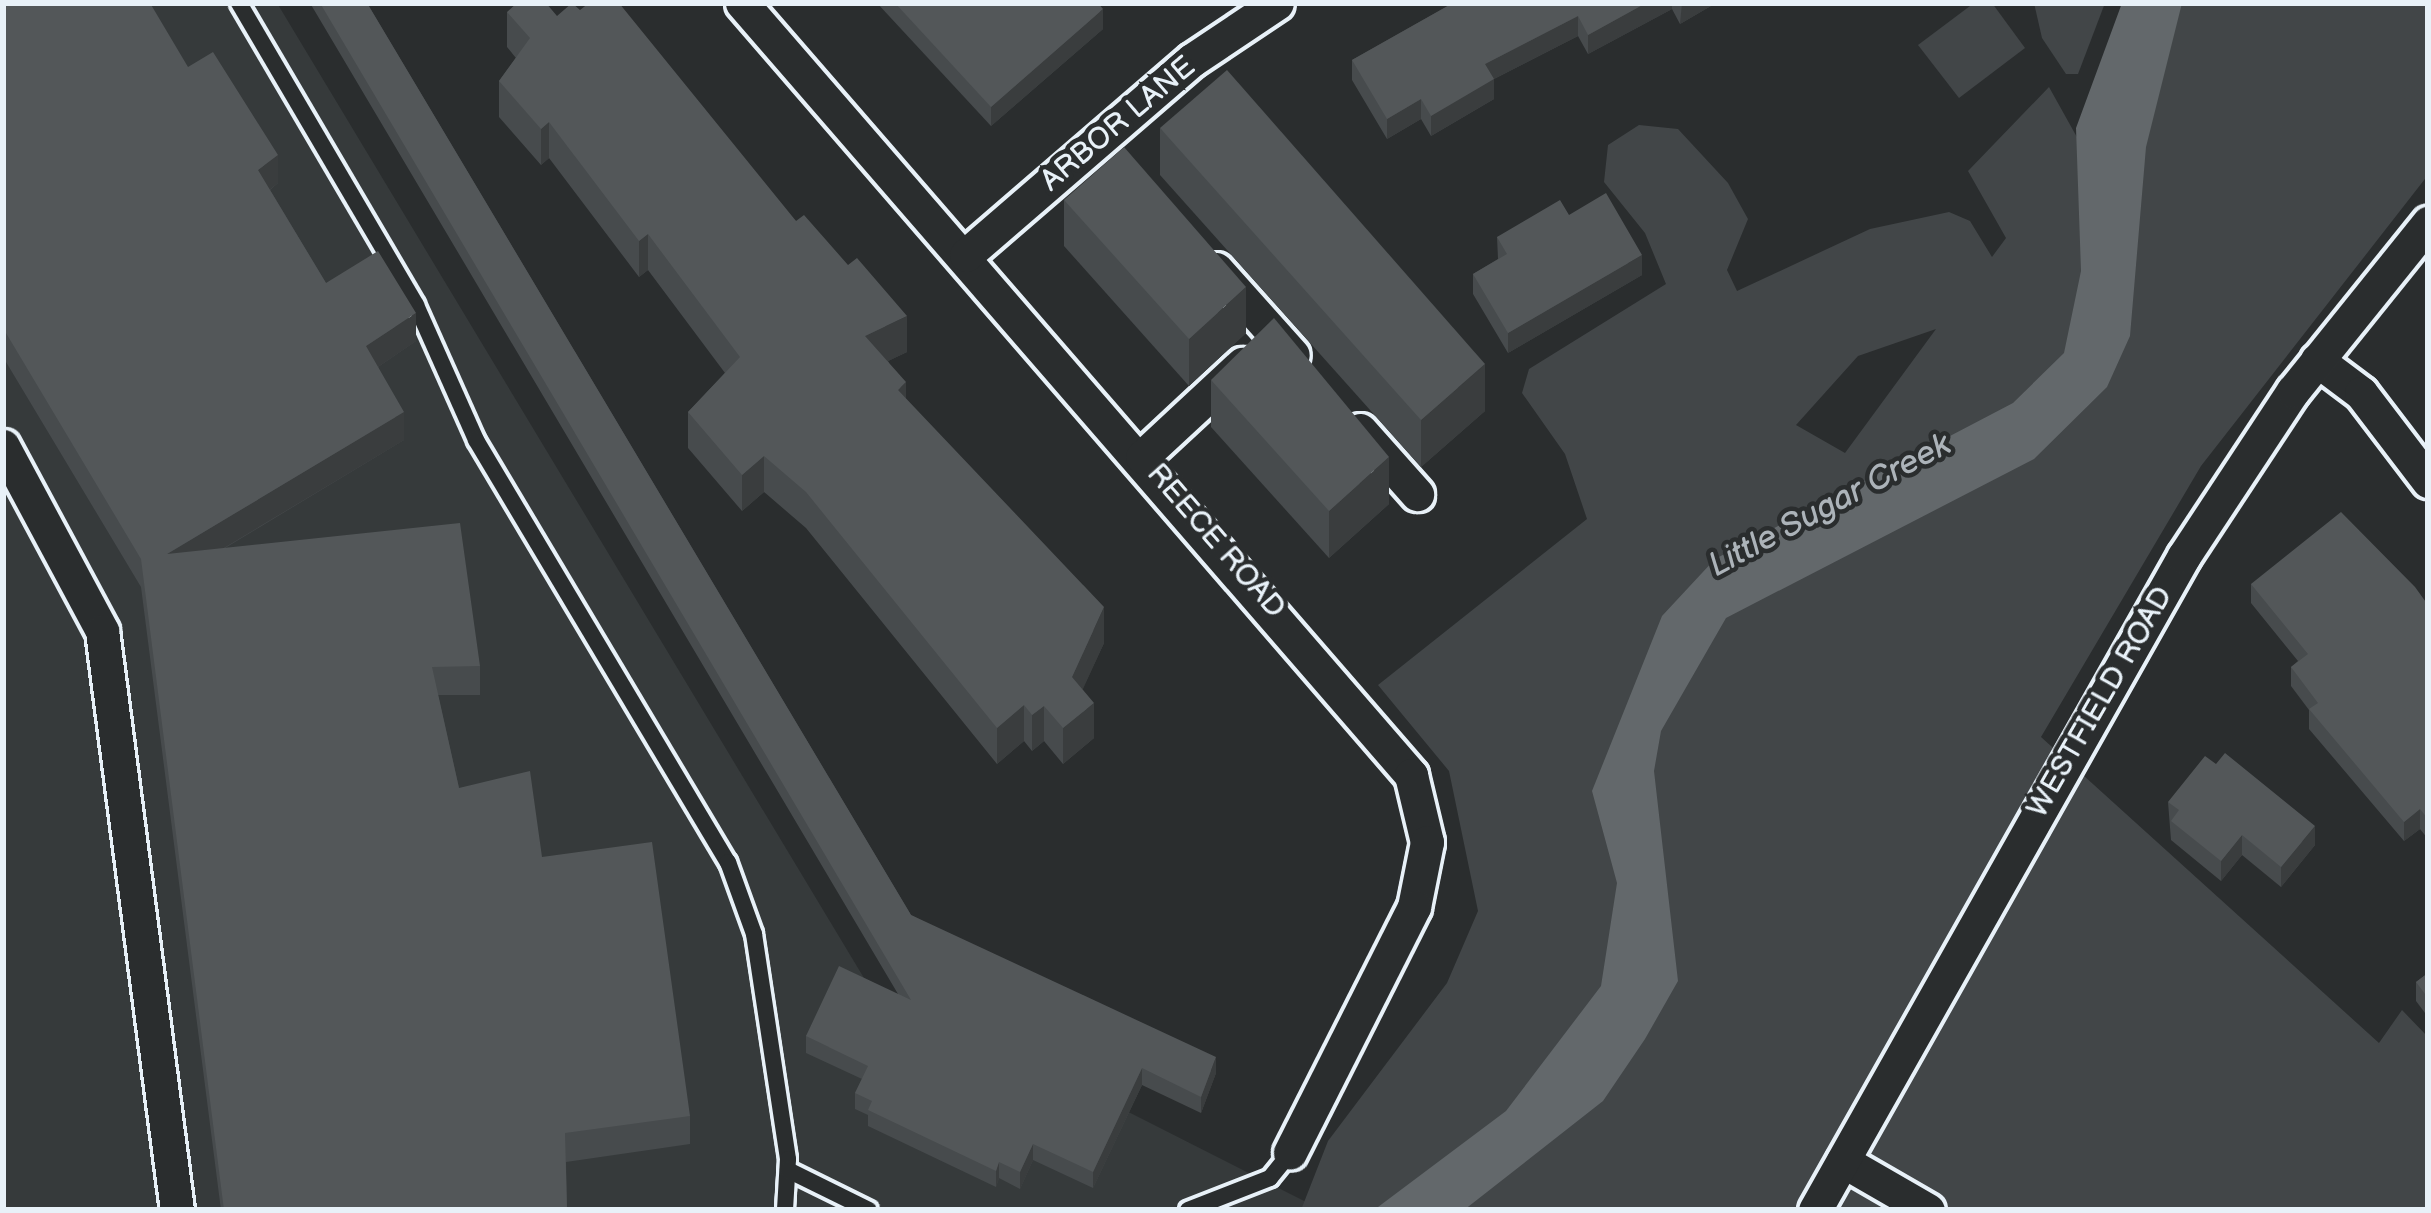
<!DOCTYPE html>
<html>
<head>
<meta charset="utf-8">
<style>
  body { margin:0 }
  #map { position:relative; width:2431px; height:1213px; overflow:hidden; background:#2a2d2e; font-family:"Balsamiq Sans",sans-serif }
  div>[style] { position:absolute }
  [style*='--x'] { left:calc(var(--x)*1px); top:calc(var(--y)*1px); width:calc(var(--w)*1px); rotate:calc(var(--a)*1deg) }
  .built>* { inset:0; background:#363a3b }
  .green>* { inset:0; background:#424648 }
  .water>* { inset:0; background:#63686b }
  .roads { filter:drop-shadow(3px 0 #e8f1f8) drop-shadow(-3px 0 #e8f1f8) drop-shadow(0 3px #e8f1f8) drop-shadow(0 -3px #e8f1f8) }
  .service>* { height:16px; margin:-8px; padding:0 8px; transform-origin:8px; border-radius:8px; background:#2a2d2e }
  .minor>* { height:33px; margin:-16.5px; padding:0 16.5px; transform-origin:16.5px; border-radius:16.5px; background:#2a2d2e }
  .wall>* { inset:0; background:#474b4d }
  .shaded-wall>* { inset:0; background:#3a3d3e }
  .building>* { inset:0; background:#535759 }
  span { translate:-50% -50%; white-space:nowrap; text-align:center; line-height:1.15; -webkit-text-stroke:9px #2a2d2e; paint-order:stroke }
  .street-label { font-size:30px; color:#e8f1f8 }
  .water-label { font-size:33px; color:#acb3b9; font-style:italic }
  .frame { position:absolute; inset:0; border:6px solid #e8f1f8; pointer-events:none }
</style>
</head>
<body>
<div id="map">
  <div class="built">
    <div style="clip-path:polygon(3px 3px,277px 3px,864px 978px,1322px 1210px,3px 1210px)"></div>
  </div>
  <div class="green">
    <div style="clip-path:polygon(1974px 3px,1992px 3px,2025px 48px,1959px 98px,1918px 45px)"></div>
    <div style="clip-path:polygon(2034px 3px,2105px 3px,2078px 74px,2066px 74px,2042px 38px)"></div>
    <div style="clip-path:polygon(evenodd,2179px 3px,2428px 3px,2428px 175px,2201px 466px,2041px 737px,2379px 1043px,2402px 1010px,2428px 1037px,2428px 1210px,1301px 1210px,1328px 1141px,1447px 983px,1478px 911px,1449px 771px,1378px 685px,1587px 519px,1565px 454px,1522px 393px,1529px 369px,1666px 284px,1645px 233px,1604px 182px,1608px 145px,1639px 125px,1678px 129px,1728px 183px,1748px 219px,1727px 270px,1737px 291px,1870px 229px,1949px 212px,1970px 221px,1992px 257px,2006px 238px,1968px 171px,2049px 87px,2078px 139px,2179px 3px,1936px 329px,1845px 453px,1796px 425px,1858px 356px,1936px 329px)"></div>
  </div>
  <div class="water">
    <div style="clip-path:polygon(2122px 3px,2182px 3px,2146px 147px,2130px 336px,2107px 387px,2034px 459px,1726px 618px,1661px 731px,1654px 771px,1678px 981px,1645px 1039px,1603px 1101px,1464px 1210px,1374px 1210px,1506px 1111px,1601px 986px,1617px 883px,1592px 791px,1662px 616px,1715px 559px,2013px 403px,2064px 353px,2081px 271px,2076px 128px)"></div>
  </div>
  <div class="roads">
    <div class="service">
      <div style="--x:239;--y:3;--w:350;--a:59.6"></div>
      <div style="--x:416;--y:305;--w:148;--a:66"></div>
      <div style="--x:476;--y:440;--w:492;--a:59.2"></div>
      <div style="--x:728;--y:862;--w:77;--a:70.1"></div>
      <div style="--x:754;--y:934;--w:228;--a:81.4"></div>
      <div style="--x:788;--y:1159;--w:51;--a:93.4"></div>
      <div style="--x:788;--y:1170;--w:90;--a:26.3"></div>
      <div style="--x:1188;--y:1210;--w:88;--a:-21.3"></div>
      <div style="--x:1270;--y:1178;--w:32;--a:-51"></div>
    </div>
    <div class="minor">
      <div style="--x:742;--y:3;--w:1022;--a:49.09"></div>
      <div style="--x:1411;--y:775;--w:69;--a:76.6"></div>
      <div style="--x:1427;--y:842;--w:66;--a:101.3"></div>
      <div style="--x:1414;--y:907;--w:275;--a:116.8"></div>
      <div style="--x:966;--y:255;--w:298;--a:-40.8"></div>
      <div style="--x:1192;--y:60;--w:102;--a:-33.8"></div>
      <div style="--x:1216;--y:269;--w:115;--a:48.2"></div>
      <div style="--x:2317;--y:360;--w:55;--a:36.9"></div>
      <div style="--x:2361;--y:393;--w:111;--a:52.7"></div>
      <div style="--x:1360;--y:430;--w:86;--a:48.3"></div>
      <div style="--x:3;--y:446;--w:210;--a:61.8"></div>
      <div style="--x:102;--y:631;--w:584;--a:82.62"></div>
      <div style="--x:1142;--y:457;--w:137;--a:-42.9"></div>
      <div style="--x:1843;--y:1161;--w:98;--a:30"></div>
      <div style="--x:1815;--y:1210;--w:751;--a:-60.57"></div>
      <div style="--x:2184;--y:556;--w:198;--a:-56.6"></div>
      <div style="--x:2293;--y:391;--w:216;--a:-51.2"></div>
    </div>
  </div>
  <div class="wall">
    <div style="clip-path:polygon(3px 3px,188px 67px,278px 183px,270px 190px,326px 283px,416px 341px,378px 367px,404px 440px,225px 548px,480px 666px,480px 695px,438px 695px,459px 788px,542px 857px,690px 1116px,690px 1144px,566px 1162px,567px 1210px,221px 1210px,141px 587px,3px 357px)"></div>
    <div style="clip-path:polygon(310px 3px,367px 3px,911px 915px,1216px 1073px,1201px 1113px,1142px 1085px,1093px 1188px,1033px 1160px,1020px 1189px,999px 1178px,996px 1187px,868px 1126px,868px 1115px,855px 1109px,855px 1093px,862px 1079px,806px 1053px,806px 1036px,898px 994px)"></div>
    <div style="clip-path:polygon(877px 3px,1098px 3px,1103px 29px,991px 126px)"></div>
    <div style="clip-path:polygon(1453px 3px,1716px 3px,1680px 24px,1672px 9px,1588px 54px,1578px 36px,1494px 79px,1494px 99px,1431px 136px,1421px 119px,1387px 139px,1352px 80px,1352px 60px)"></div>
    <div style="clip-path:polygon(507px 12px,557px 16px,796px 221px,907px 352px,888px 361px,906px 399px,1104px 643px,1082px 690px,1094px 738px,1063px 764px,1044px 741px,1032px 751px,1024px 741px,997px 764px,806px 528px,764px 492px,742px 511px,688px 448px,688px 412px,725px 373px,648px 270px,639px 277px,549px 158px,541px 165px,499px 117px,499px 81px,516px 58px,507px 47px)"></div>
    <div style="clip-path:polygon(1160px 128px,1485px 411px,1421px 467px,1160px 175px)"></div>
    <div style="clip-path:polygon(1064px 200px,1246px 333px,1189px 386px,1064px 246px)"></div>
    <div style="clip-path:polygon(1569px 215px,1642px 275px,1508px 353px,1473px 294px,1473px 274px,1498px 259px,1497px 237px)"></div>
    <div style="clip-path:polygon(1211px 380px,1389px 504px,1329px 558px,1211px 427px)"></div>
    <div style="clip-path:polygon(2251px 584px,2428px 605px,2428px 839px,2420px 829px,2404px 841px,2309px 729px,2309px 710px,2291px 686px,2291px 667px,2298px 661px,2251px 603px)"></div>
    <div style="clip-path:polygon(2168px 802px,2315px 845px,2281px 887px,2242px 855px,2221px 881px,2171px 840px)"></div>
    <div style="clip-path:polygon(2428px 973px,2428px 1017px,2416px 1001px,2416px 982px)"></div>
  </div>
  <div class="shaded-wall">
    <div style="clip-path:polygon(1646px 3px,1672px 3px,1672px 9px,1588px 54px,1588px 35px)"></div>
    <div style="clip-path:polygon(1682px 3px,1716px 3px,1680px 24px)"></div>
    <div style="clip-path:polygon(1103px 9px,1103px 29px,991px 126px,991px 107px)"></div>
    <div style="clip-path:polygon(1578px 16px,1578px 36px,1494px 79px,1494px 99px,1431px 136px,1431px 116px,1485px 64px)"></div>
    <div style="clip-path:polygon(1421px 99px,1421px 119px,1387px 139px,1387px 119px)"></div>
    <div style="clip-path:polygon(549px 122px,549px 158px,541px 165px,541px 129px)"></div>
    <div style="clip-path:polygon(278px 155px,278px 183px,258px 199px,258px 170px)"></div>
    <div style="clip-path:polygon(648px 234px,648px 270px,639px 277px,639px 241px)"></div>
    <div style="clip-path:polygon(1642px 255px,1642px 275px,1508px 353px,1508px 333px)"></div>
    <div style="clip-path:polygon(1246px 287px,1246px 333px,1189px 386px,1189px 339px)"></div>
    <div style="clip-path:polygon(416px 313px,416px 341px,366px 375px,366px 346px)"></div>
    <div style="clip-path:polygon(907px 316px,907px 352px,865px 372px,865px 336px)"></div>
    <div style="clip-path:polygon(1485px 364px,1485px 411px,1421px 467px,1421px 420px)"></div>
    <div style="clip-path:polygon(906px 382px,906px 418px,898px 390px)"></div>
    <div style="clip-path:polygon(404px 412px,404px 440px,167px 582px,167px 554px)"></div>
    <div style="clip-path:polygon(764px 456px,764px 492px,742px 511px,742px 475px)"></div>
    <div style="clip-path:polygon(1389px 457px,1389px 504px,1329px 558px,1329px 511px)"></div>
    <div style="clip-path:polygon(1104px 607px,1104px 643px,1072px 713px,1072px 677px)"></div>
    <div style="clip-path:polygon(1094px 703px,1094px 738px,1063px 764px,1063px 728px)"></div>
    <div style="clip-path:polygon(1024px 705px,1024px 741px,997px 764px,997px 728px)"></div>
    <div style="clip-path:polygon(1044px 706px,1044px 741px,1032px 751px,1032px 715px)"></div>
    <div style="clip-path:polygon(2420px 809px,2420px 829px,2404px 841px,2404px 822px)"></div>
    <div style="clip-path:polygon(2315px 826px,2315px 845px,2281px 887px,2281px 867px)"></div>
    <div style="clip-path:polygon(2242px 835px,2242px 855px,2221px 881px,2221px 861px)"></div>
    <div style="clip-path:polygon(1216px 1057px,1216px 1073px,1201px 1113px,1201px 1097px)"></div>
    <div style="clip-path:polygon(1142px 1068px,1142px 1085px,1093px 1188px,1093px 1172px)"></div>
    <div style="clip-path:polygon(1033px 1144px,1033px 1160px,1020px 1189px,1020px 1172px)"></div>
    <div style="clip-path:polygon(999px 1162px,999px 1178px,996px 1187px,996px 1171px)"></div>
  </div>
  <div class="building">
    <div style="clip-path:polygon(3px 3px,150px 3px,188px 67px,213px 52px,278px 155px,258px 170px,326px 283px,378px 251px,416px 313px,366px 346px,404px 412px,167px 554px,460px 523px,480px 666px,432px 667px,459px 788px,530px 771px,542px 857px,652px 842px,690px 1116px,565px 1133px,567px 1210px,224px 1210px,141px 559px,3px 328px)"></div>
    <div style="clip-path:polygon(320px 3px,367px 3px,911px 915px,1216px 1057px,1201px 1097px,1142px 1068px,1093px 1172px,1033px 1144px,1020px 1172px,999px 1162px,996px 1171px,868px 1110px,872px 1101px,855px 1093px,868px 1066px,806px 1036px,839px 966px,911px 1000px)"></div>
    <div style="clip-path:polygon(517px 3px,546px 3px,557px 16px,572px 3px,580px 10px,589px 3px,619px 3px,796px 221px,804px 215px,848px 265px,857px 258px,907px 316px,865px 336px,906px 382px,898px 390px,1104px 607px,1072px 677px,1094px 703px,1063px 728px,1044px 706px,1032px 715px,1024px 705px,997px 728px,806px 492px,764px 456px,742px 475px,688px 412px,740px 357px,648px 234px,639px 241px,549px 122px,541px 129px,499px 81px,530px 38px,507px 12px)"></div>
    <div style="clip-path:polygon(895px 3px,1098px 3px,1103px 9px,991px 107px)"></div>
    <div style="clip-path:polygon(1453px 3px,1646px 3px,1588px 35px,1578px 16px,1485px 64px,1494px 79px,1431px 116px,1421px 99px,1387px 119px,1352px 60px)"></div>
    <div style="clip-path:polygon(1227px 70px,1485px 364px,1421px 420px,1160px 128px)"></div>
    <div style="clip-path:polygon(1124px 147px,1246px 287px,1189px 339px,1064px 200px)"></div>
    <div style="clip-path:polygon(1606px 193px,1642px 255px,1508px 333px,1473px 274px,1507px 254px,1497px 237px,1560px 200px,1569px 215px)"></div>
    <div style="clip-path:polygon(1274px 318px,1389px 457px,1329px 511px,1211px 380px)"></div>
    <div style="clip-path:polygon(2341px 512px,2415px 587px,2428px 605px,2428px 819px,2420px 809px,2404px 822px,2309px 709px,2318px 703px,2291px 667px,2308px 654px,2251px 584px)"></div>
    <div style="clip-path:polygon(2225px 753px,2315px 826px,2281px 867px,2242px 835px,2221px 861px,2171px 821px,2179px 810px,2168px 802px,2205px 756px,2216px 764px)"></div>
    <div style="clip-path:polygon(2428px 973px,2428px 998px,2416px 982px)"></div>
  </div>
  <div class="street-label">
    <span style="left:1118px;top:124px;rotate:-40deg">ARBOR LANE</span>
    <span style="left:1216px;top:541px;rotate:49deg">REECE ROAD</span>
    <span style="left:2100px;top:702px;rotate:-60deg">WESTFIELD ROAD</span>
  </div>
  <div class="water-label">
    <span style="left:1830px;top:506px;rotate:-28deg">Little Sugar Creek</span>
  </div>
  <div class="frame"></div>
</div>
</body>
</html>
